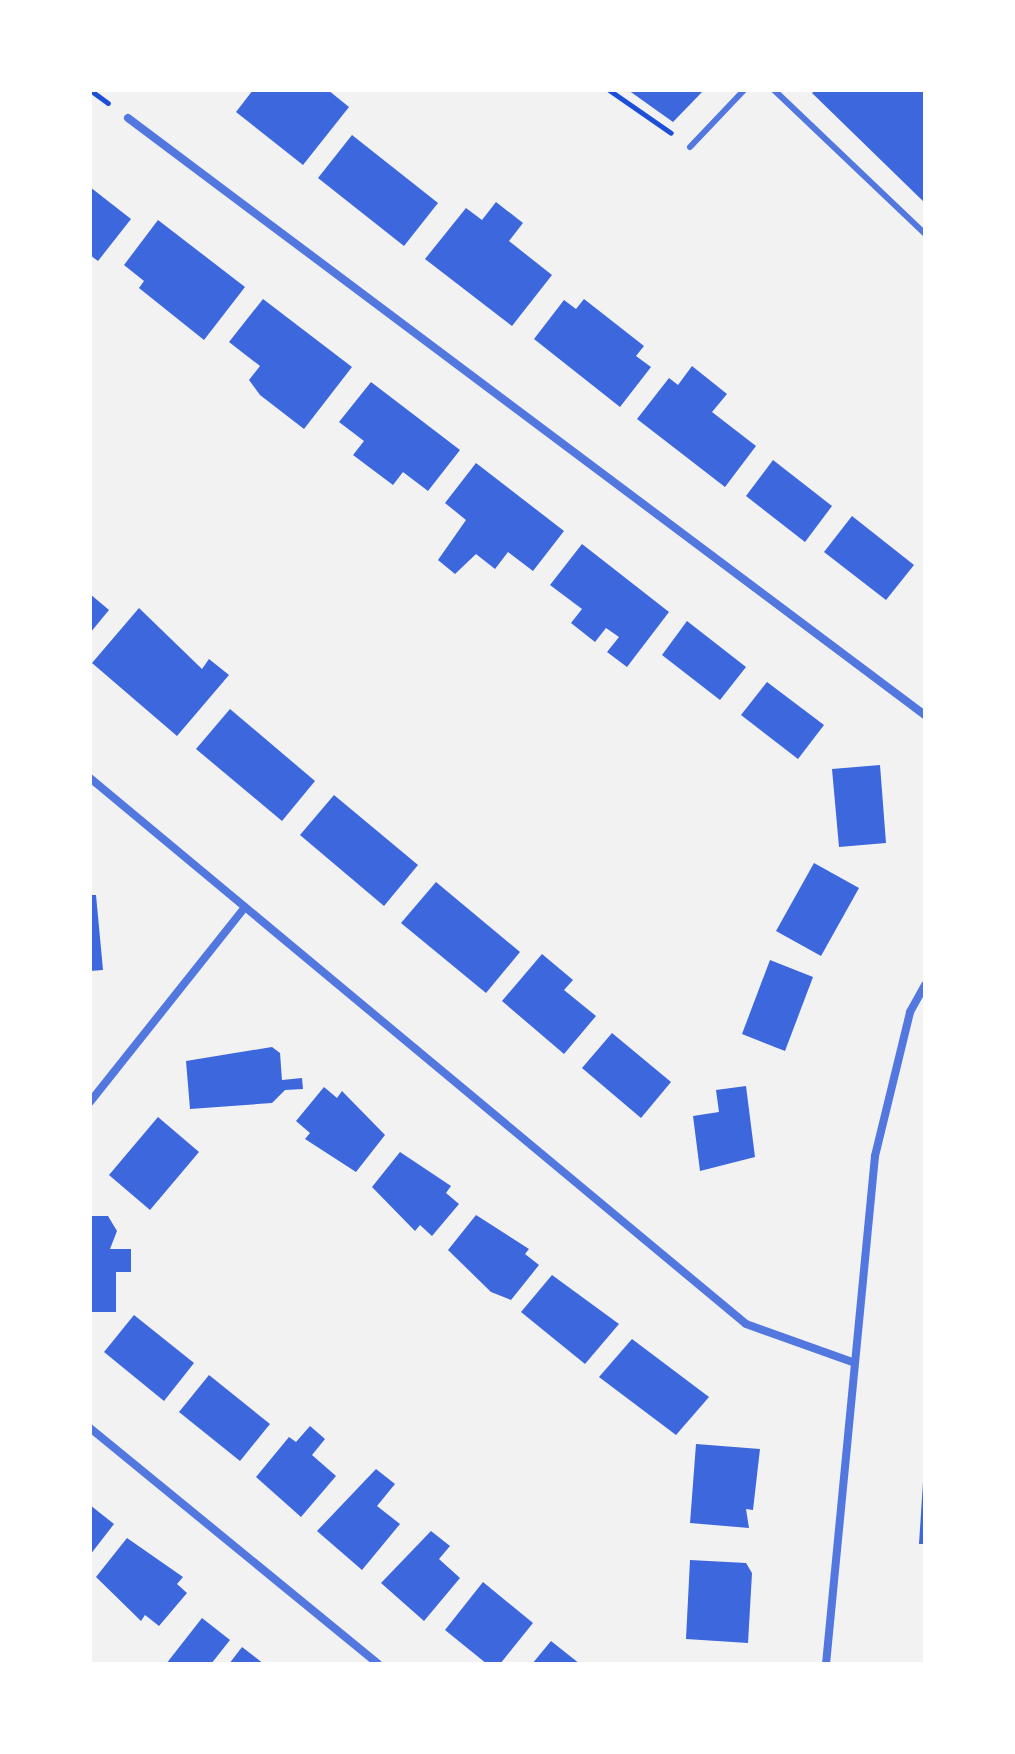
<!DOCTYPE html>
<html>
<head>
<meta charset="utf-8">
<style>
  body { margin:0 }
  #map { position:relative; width:1015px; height:1754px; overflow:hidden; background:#f2f2f2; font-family:"Noto Serif",serif }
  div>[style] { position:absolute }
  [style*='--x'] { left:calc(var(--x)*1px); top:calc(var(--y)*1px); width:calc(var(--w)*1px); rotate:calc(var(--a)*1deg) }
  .building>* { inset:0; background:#3d67dc }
  .path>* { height:5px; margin:-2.5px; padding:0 2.5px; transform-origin:2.5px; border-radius:2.5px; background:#1d4ed8 }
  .service>* { height:6px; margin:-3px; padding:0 3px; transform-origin:3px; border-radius:3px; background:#5277de }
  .minor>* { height:8px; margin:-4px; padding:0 4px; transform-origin:4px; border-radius:4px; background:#5277de }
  span { translate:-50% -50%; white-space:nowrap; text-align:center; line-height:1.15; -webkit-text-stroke:8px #fff; paint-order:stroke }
  .frame { position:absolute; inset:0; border:92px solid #fff; pointer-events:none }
</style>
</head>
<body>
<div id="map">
  <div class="building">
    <div style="clip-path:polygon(253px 90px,328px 90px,349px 107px,303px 165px,236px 112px)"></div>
    <div style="clip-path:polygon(628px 90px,704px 90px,673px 122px)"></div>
    <div style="clip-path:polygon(816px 90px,925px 90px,925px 203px,812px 93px)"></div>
    <div style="clip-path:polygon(352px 135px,438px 203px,404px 246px,318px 178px)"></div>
    <div style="clip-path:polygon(90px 187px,131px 219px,98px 261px,90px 255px)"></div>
    <div style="clip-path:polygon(496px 202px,523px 223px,509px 241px,552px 275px,512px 326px,425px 259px,466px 208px,482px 220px)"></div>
    <div style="clip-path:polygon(158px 220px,245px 287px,204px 340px,139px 288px,144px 281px,124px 265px)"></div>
    <div style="clip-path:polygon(263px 299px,352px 367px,304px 429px,260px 395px,249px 380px,260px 366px,229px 342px)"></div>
    <div style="clip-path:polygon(584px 299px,644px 346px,636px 356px,651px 367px,620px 407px,534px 339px,564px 300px,576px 309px)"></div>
    <div style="clip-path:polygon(692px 366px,727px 394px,712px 412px,756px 446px,725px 487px,637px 419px,669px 378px,678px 385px)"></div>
    <div style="clip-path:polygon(371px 382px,460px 450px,428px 491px,403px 472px,393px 485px,353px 455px,364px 441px,339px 422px)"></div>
    <div style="clip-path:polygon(773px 460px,832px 506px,805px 542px,746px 496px)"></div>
    <div style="clip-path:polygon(476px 463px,564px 531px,533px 571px,508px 552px,495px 569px,476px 554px,455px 574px,438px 560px,466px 520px,445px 503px)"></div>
    <div style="clip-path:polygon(852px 516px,914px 565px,886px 600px,824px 552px)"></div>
    <div style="clip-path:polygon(582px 544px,669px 612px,627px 667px,607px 652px,619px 637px,606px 628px,595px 642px,571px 623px,582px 609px,550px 585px)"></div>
    <div style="clip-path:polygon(90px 594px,109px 610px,90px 633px)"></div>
    <div style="clip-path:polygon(139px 608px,202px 669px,209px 659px,229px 675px,177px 736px,92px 663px)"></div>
    <div style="clip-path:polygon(687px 621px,746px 667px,720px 700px,662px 655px)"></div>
    <div style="clip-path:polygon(767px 682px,824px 725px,798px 759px,741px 715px)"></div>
    <div style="clip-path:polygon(230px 709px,315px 781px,282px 821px,196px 749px)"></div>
    <div style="clip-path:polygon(880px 765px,886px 843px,839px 847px,832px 769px)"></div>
    <div style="clip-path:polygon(334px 795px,418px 865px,384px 906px,300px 835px)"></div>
    <div style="clip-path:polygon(814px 863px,859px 888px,821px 956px,776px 931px)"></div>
    <div style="clip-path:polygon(436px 882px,520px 952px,486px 993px,401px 923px)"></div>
    <div style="clip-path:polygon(90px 895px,96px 895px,103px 970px,90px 971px)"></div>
    <div style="clip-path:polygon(542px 954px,573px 980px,564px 990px,596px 1016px,564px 1054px,502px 1001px)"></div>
    <div style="clip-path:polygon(770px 960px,813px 977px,785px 1051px,742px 1034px)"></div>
    <div style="clip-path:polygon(612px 1033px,671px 1082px,641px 1118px,582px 1068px)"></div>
    <div style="clip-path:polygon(272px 1047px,280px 1053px,282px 1080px,302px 1078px,303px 1089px,285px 1090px,272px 1103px,190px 1109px,186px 1061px)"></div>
    <div style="clip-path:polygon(746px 1086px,755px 1157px,700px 1171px,693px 1116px,719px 1112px,716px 1090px)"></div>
    <div style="clip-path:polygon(324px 1087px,337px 1098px,342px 1091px,385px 1135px,356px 1172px,305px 1139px,310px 1133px,296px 1121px)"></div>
    <div style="clip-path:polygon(158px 1117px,199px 1152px,150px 1210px,109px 1175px)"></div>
    <div style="clip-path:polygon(400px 1152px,451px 1186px,446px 1193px,459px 1204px,432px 1236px,420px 1225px,415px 1231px,372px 1187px)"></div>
    <div style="clip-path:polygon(476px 1215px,529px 1249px,525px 1254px,539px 1265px,511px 1300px,491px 1292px,448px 1250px)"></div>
    <div style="clip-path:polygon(90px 1216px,108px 1216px,117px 1231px,110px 1249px,131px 1249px,131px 1272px,116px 1272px,116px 1312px,90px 1312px)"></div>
    <div style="clip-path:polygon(552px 1275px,619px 1324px,585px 1364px,521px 1312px)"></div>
    <div style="clip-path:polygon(134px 1315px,194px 1363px,164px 1401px,104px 1352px)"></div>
    <div style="clip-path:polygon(632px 1339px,709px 1397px,676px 1435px,599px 1377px)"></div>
    <div style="clip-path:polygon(209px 1375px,270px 1424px,240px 1461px,179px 1412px)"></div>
    <div style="clip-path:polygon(310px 1426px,325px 1439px,312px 1455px,336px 1476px,301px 1517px,256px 1477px,289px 1437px,296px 1442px)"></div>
    <div style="clip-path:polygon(696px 1444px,760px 1449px,753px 1510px,746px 1509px,749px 1528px,690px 1523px)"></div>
    <div style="clip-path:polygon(376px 1469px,395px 1484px,377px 1506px,400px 1524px,362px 1570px,317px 1531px)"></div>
    <div style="clip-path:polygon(923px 1482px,925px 1482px,925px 1544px,919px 1544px)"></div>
    <div style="clip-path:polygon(90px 1505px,114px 1524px,90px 1555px)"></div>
    <div style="clip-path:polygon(431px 1531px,450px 1546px,439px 1559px,460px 1578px,424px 1621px,381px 1583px)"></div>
    <div style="clip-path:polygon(127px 1538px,183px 1577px,177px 1584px,187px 1593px,159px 1626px,145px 1615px,141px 1621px,96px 1577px)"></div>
    <div style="clip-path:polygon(690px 1560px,746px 1563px,752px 1573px,748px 1643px,686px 1639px)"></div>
    <div style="clip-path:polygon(483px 1582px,533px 1623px,500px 1664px,487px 1664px,445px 1630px)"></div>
    <div style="clip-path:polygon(202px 1618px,230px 1640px,211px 1664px,166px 1664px)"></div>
    <div style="clip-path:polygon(551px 1641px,580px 1664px,532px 1664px)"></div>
    <div style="clip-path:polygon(242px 1647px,264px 1664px,229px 1664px)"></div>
  </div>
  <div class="path">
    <div style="--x:90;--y:90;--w:22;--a:36"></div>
    <div style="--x:609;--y:90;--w:75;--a:34.7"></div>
  </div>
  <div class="service">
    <div style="--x:774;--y:90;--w:209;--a:43.6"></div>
    <div style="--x:690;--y:147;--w:79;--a:-46.5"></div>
  </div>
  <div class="minor">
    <div style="--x:128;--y:118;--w:996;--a:36.84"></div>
    <div style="--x:90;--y:778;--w:853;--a:39.77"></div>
    <div style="--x:746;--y:1324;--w:113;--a:19.7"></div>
    <div style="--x:90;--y:1102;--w:249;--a:-51.5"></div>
    <div style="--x:90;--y:1428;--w:372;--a:39.3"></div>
    <div style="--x:826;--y:1664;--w:510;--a:-84.49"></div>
    <div style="--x:875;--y:1156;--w:148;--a:-76.3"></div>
    <div style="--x:910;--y:1012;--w:31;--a:-61"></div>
  </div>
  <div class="frame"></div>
</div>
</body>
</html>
